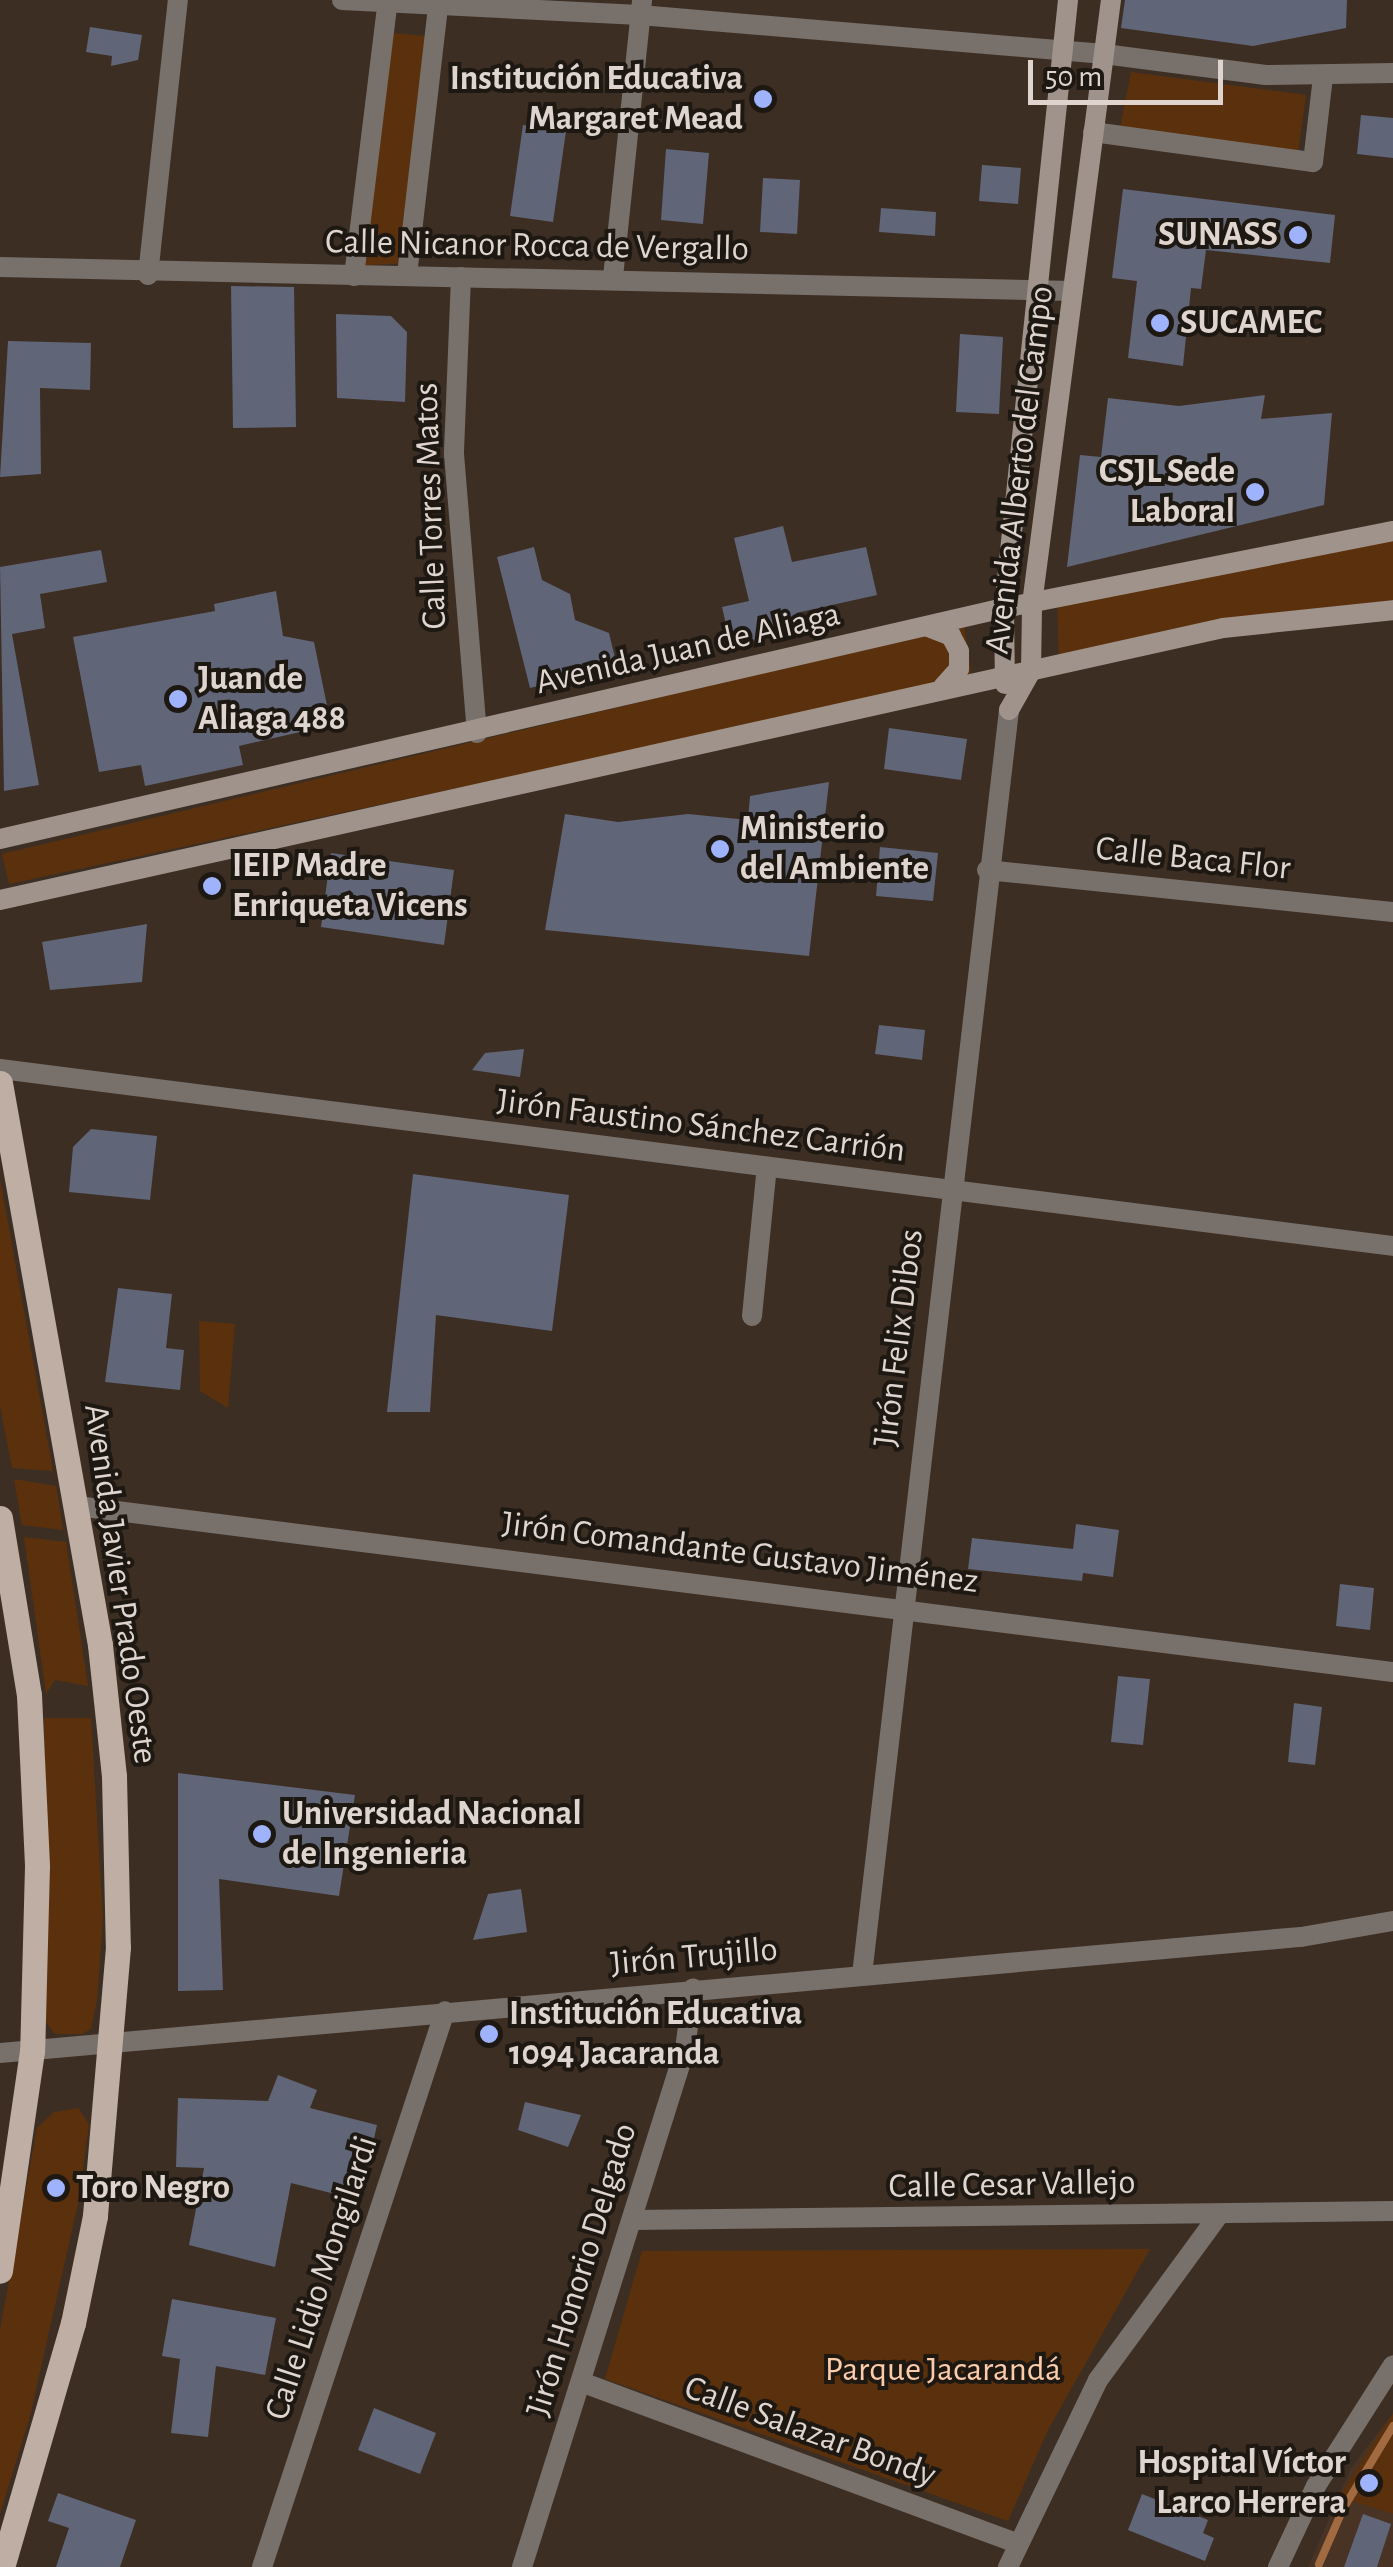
<!DOCTYPE html>
<html>
<head>
<meta charset="utf-8">
<style>
  body { margin:0 }
  #map { position:relative; width:1393px; height:2567px; overflow:hidden; background:#3d2e23; font-family:"Alegreya Sans",sans-serif }
  div>[style] { position:absolute }
  [style*='--x'] { left:calc(var(--x)*1px); top:calc(var(--y)*1px); width:calc(var(--w)*1px); rotate:calc(var(--a)*1deg) }
  .built>* { inset:0; background:#483324 }
  .green>* { inset:0; background:#5b310d }
  .stream>* { height:8px; margin:-4px; padding:0 4px; transform-origin:4px; border-radius:4px; background:#a16a41 }
  .building>* { inset:0; background:#606577 }
  .street>* { height:20px; margin:-10px; padding:0 10px; transform-origin:10px; border-radius:10px; background:#78706b }
  .secondary>* { height:20px; margin:-10px; padding:0 10px; transform-origin:10px; border-radius:10px; background:#a0938b }
  .primary>* { height:25px; margin:-12.5px; padding:0 12.5px; transform-origin:12.5px; border-radius:12.5px; background:#bfaea3 }
  .dots>* { width:28px; height:28px; translate:-50% -50%; box-sizing:border-box; border:5px solid #1e1813; border-radius:50% }
  span { translate:-50% -50%; white-space:nowrap; text-align:center; line-height:1.15; -webkit-text-stroke:8px #1e1813; paint-order:stroke }
  .poi-label { font-size:35px; color:#dfd5ce; font-weight:700 }
  .right { translate:-100% -50%; text-align:right }
  .left { translate:0 -50%; text-align:left }
  .street-label { font-size:35px; color:#dfd5ce }
  .park-label { font-size:35px; color:#fccba9 }
  .scale { position:absolute; left:1028px; top:60px; width:195px; height:45px; box-sizing:border-box; border:5px solid #dfd5ce; border-top:0; padding-left:12px; font-size:30px; line-height:35px; white-space:nowrap; color:#dfd5ce; -webkit-text-stroke:8px #1e1813; paint-order:stroke }
</style>
</head>
<body>
<div id="map">
  <div class="built">
    <div style="clip-path:polygon(1393px 2413px,1393px 2567px,1308px 2567px,1351px 2468px)"></div>
  </div>
  <div class="green">
    <div style="clip-path:polygon(384px 32px,434px 37px,408px 263px,355px 266px)"></div>
    <div style="clip-path:polygon(1131px 72px,1306px 95px,1298px 152px,1120px 128px)"></div>
    <div style="clip-path:polygon(1393px 531px,1393px 610px,1059px 664px,1057px 599px)"></div>
    <div style="clip-path:polygon(964px 625px,972px 678px,9px 884px,2px 854px)"></div>
    <div style="clip-path:polygon(0 1179px,53px 1471px,12px 1468px,0 1406px)"></div>
    <div style="clip-path:polygon(199px 1321px,235px 1324px,228px 1408px,200px 1391px)"></div>
    <div style="clip-path:polygon(14px 1479px,56px 1486px,63px 1530px,22px 1525px)"></div>
    <div style="clip-path:polygon(24px 1537px,66px 1542px,88px 1686px,55px 1680px,46px 1694px)"></div>
    <div style="clip-path:polygon(44px 1718px,91px 1718px,103px 1919px,97px 2000px,91px 2029px,82px 2034px,55px 2034px,45px 2021px)"></div>
    <div style="clip-path:polygon(78px 2108px,89px 2124px,79px 2199px,30px 2416px,0 2514px,0 2330px,37px 2128px,54px 2112px)"></div>
    <div style="clip-path:polygon(1150px 2249px,1048px 2430px,1008px 2521px,605px 2379px,642px 2251px)"></div>
    <div style="clip-path:polygon(1393px 2413px,1393px 2514px,1339px 2497px)"></div>
  </div>
  <div class="stream">
    <div style="--x:1319;--y:2564;--w:60;--a:-66.4"></div>
    <div style="--x:1343;--y:2509;--w:97;--a:-58.9"></div>
  </div>
  <div class="building">
    <div style="clip-path:polygon(1125px 0,1347px 0,1346px 28px,1253px 46px,1121px 28px)"></div>
    <div style="clip-path:polygon(90px 27px,142px 35px,138px 60px,111px 66px,112px 56px,86px 52px)"></div>
    <div style="clip-path:polygon(1361px 115px,1393px 118px,1393px 158px,1357px 154px)"></div>
    <div style="clip-path:polygon(523px 125px,566px 131px,553px 222px,510px 216px)"></div>
    <div style="clip-path:polygon(666px 149px,709px 153px,703px 224px,661px 220px)"></div>
    <div style="clip-path:polygon(982px 165px,1021px 168px,1018px 204px,979px 201px)"></div>
    <div style="clip-path:polygon(763px 178px,800px 180px,797px 234px,760px 232px)"></div>
    <div style="clip-path:polygon(1123px 189px,1335px 215px,1330px 263px,1206px 250px,1201px 289px,1191px 288px,1183px 366px,1128px 358px,1137px 281px,1112px 278px)"></div>
    <div style="clip-path:polygon(881px 208px,936px 212px,935px 236px,879px 232px)"></div>
    <div style="clip-path:polygon(231px 286px,294px 287px,296px 427px,233px 428px)"></div>
    <div style="clip-path:polygon(336px 314px,391px 316px,407px 332px,405px 402px,337px 398px)"></div>
    <div style="clip-path:polygon(960px 334px,1003px 337px,999px 414px,956px 412px)"></div>
    <div style="clip-path:polygon(8px 341px,91px 343px,90px 390px,40px 388px,41px 474px,0 477px)"></div>
    <div style="clip-path:polygon(1265px 395px,1261px 419px,1332px 413px,1324px 505px,1067px 567px,1080px 455px,1101px 457px,1108px 398px,1179px 406px)"></div>
    <div style="clip-path:polygon(783px 526px,792px 562px,866px 547px,877px 595px,796px 613px,800px 629px,731px 646px,722px 607px,749px 601px,734px 538px)"></div>
    <div style="clip-path:polygon(534px 547px,542px 580px,570px 594px,575px 620px,609px 633px,617px 666px,530px 688px,497px 557px)"></div>
    <div style="clip-path:polygon(101px 550px,107px 582px,40px 594px,45px 628px,12px 634px,39px 785px,4px 791px,0 567px)"></div>
    <div style="clip-path:polygon(276px 591px,283px 636px,314px 642px,331px 725px,239px 746px,243px 765px,145px 786px,141px 765px,99px 772px,73px 637px,215px 611px,214px 604px)"></div>
    <div style="clip-path:polygon(889px 728px,967px 739px,961px 780px,884px 769px)"></div>
    <div style="clip-path:polygon(829px 782px,809px 956px,545px 930px,565px 814px,618px 822px,688px 814px,748px 820px,750px 796px)"></div>
    <div style="clip-path:polygon(880px 847px,938px 853px,933px 901px,876px 896px)"></div>
    <div style="clip-path:polygon(331px 853px,454px 870px,444px 945px,321px 927px)"></div>
    <div style="clip-path:polygon(147px 924px,142px 982px,50px 990px,42px 942px)"></div>
    <div style="clip-path:polygon(879px 1025px,925px 1030px,922px 1060px,875px 1054px)"></div>
    <div style="clip-path:polygon(524px 1049px,520px 1077px,472px 1070px,485px 1053px)"></div>
    <div style="clip-path:polygon(91px 1129px,157px 1136px,150px 1200px,69px 1192px,73px 1147px)"></div>
    <div style="clip-path:polygon(413px 1174px,569px 1195px,552px 1331px,436px 1315px,430px 1412px,387px 1412px)"></div>
    <div style="clip-path:polygon(118px 1288px,172px 1294px,166px 1348px,184px 1350px,180px 1390px,105px 1382px)"></div>
    <div style="clip-path:polygon(1076px 1524px,1119px 1530px,1113px 1577px,1083px 1573px,1082px 1581px,968px 1569px,972px 1538px,1073px 1549px)"></div>
    <div style="clip-path:polygon(1340px 1584px,1374px 1588px,1370px 1630px,1336px 1626px)"></div>
    <div style="clip-path:polygon(1118px 1676px,1150px 1679px,1143px 1745px,1111px 1742px)"></div>
    <div style="clip-path:polygon(1294px 1703px,1322px 1707px,1315px 1765px,1288px 1762px)"></div>
    <div style="clip-path:polygon(178px 1773px,355px 1795px,339px 1896px,219px 1879px,223px 1990px,178px 1991px)"></div>
    <div style="clip-path:polygon(521px 1889px,527px 1932px,473px 1940px,488px 1894px)"></div>
    <div style="clip-path:polygon(278px 2075px,317px 2090px,310px 2108px,377px 2125px,368px 2166px,356px 2163px,347px 2197px,291px 2183px,275px 2267px,189px 2245px,204px 2168px,176px 2167px,178px 2098px,268px 2101px)"></div>
    <div style="clip-path:polygon(525px 2102px,581px 2115px,568px 2147px,518px 2130px)"></div>
    <div style="clip-path:polygon(172px 2299px,276px 2318px,265px 2375px,216px 2366px,208px 2437px,171px 2433px,180px 2359px,162px 2356px)"></div>
    <div style="clip-path:polygon(374px 2408px,436px 2433px,420px 2474px,358px 2450px)"></div>
    <div style="clip-path:polygon(58px 2493px,136px 2520px,120px 2567px,56px 2567px,69px 2528px,48px 2521px)"></div>
    <div style="clip-path:polygon(1142px 2494px,1208px 2520px,1203px 2533px,1214px 2538px,1205px 2561px,1128px 2530px)"></div>
    <div style="clip-path:polygon(1363px 2514px,1391px 2524px,1377px 2567px,1344px 2567px)"></div>
  </div>
  <div class="street">
    <div style="--x:342;--y:0;--w:298;--a:2.9"></div>
    <div style="--x:640;--y:15;--w:466;--a:4.8"></div>
    <div style="--x:1104;--y:54;--w:163;--a:7.4"></div>
    <div style="--x:1266;--y:75;--w:127;--a:-0.9"></div>
    <div style="--x:1093;--y:132;--w:222;--a:7.8"></div>
    <div style="--x:1313;--y:162;--w:86;--a:-83.3"></div>
    <div style="--x:0;--y:267;--w:1073;--a:1.28"></div>
    <div style="--x:148;--y:275;--w:277;--a:-83.8"></div>
    <div style="--x:407;--y:275;--w:277;--a:-83.4"></div>
    <div style="--x:354;--y:276;--w:278;--a:-83"></div>
    <div style="--x:461;--y:277;--w:177;--a:92.3"></div>
    <div style="--x:454;--y:454;--w:280;--a:85.3"></div>
    <div style="--x:613;--y:277;--w:279;--a:-84"></div>
    <div style="--x:987;--y:870;--w:408;--a:5.9"></div>
    <div style="--x:0;--y:1069;--w:1404;--a:7.24"></div>
    <div style="--x:752;--y:1316;--w:150;--a:-84.3"></div>
    <div style="--x:77;--y:1506;--w:1326;--a:7.19"></div>
    <div style="--x:862;--y:1975;--w:1274;--a:-83.37"></div>
    <div style="--x:0;--y:2053;--w:1306;--a:-5.1"></div>
    <div style="--x:1301;--y:1937;--w:93;--a:-9.9"></div>
    <div style="--x:632;--y:2220;--w:761;--a:-0.68"></div>
    <div style="--x:581;--y:2382;--w:464;--a:20.3"></div>
    <div style="--x:262;--y:2567;--w:585;--a:-71.78"></div>
    <div style="--x:522;--y:2567;--w:543;--a:-72.53"></div>
    <div style="--x:685;--y:2049;--w:61;--a:-82.4"></div>
    <div style="--x:1008;--y:2567;--w:208;--a:-64.3"></div>
    <div style="--x:1098;--y:2380;--w:203;--a:-53.8"></div>
    <div style="--x:1278;--y:2567;--w:89;--a:-64.9"></div>
    <div style="--x:1316;--y:2486;--w:143;--a:-57.5"></div>
  </div>
  <div class="secondary">
    <div style="--x:928;--y:627;--w:25;--a:21"></div>
    <div style="--x:951;--y:636;--w:17;--a:62"></div>
    <div style="--x:959;--y:651;--w:18;--a:90"></div>
    <div style="--x:959;--y:669;--w:24;--a:132"></div>
    <div style="--x:1005;--y:684;--w:76;--a:-90.8"></div>
    <div style="--x:1004;--y:608;--w:611;--a:-83.99"></div>
    <div style="--x:1009;--y:710;--w:45;--a:-60.6"></div>
    <div style="--x:1031;--y:671;--w:67;--a:-89.1"></div>
    <div style="--x:1032;--y:604;--w:609;--a:-82.55"></div>
    <div style="--x:0;--y:839;--w:1030;--a:-12.96"></div>
    <div style="--x:1004;--y:608;--w:397;--a:-11.2"></div>
    <div style="--x:0;--y:900;--w:1253;--a:-12.54"></div>
    <div style="--x:1223;--y:628;--w:171;--a:-6"></div>
  </div>
  <div class="primary">
    <div style="--x:0;--y:1083;--w:571;--a:79.91"></div>
    <div style="--x:100;--y:1645;--w:132;--a:83.9"></div>
    <div style="--x:114;--y:1776;--w:171;--a:88.7"></div>
    <div style="--x:118;--y:1947;--w:270;--a:94.9"></div>
    <div style="--x:95;--y:2216;--w:109;--a:101.6"></div>
    <div style="--x:73;--y:2323;--w:254;--a:106.2"></div>
    <div style="--x:0;--y:1518;--w:179;--a:80.7"></div>
    <div style="--x:29;--y:1695;--w:171;--a:87.3"></div>
    <div style="--x:37;--y:1866;--w:185;--a:91.5"></div>
    <div style="--x:32;--y:2051;--w:222;--a:98.3"></div>
  </div>
  <div class="dots">
    <div style="left:763px;top:99px;background:#9fb3fd"></div>
    <div style="left:1298px;top:235px;background:#9fb3fd"></div>
    <div style="left:1160px;top:323px;background:#9fb3fd"></div>
    <div style="left:1255px;top:492px;background:#9fb3fd"></div>
    <div style="left:178px;top:699px;background:#9fb3fd"></div>
    <div style="left:720px;top:849px;background:#9fb3fd"></div>
    <div style="left:212px;top:886px;background:#9fb3fd"></div>
    <div style="left:262px;top:1834px;background:#9fb3fd"></div>
    <div style="left:489px;top:2034px;background:#9fb3fd"></div>
    <div style="left:56px;top:2188px;background:#9fb3fd"></div>
    <div style="left:1369px;top:2483px;background:#9fb3fd"></div>
  </div>
  <div class="poi-label">
    <span class="right" style="left:743px;top:99px">Institución Educativa<br>Margaret Mead</span>
    <span class="right" style="left:1278px;top:235px">SUNASS</span>
    <span class="left" style="left:1180px;top:323px">SUCAMEC</span>
    <span class="right" style="left:1235px;top:492px">CSJL Sede<br>Laboral</span>
    <span class="left" style="left:198px;top:699px">Juan de<br>Aliaga 488</span>
    <span class="left" style="left:740px;top:849px">Ministerio<br>del Ambiente</span>
    <span class="left" style="left:232px;top:886px">IEIP Madre<br>Enriqueta Vicens</span>
    <span class="left" style="left:282px;top:1834px">Universidad Nacional<br>de Ingenieria</span>
    <span class="left" style="left:509px;top:2034px">Institución Educativa<br>1094 Jacaranda</span>
    <span class="left" style="left:76px;top:2188px">Toro Negro</span>
    <span class="right" style="left:1346px;top:2483px">Hospital Víctor<br>Larco Herrera</span>
  </div>
  <div class="street-label">
    <span style="left:537px;top:246px;rotate:1deg">Calle Nicanor Rocca de Vergallo</span>
    <span style="left:1020px;top:470px;rotate:-83deg">Avenida Alberto del Campo</span>
    <span style="left:431px;top:506px;rotate:-92deg">Calle Torres Matos</span>
    <span style="left:688px;top:649px;rotate:-13deg">Avenida Juan de Aliaga</span>
    <span style="left:1193px;top:859px;rotate:6deg">Calle Baca Flor</span>
    <span style="left:701px;top:1126px;rotate:7deg">Jirón Faustino Sánchez Carrión</span>
    <span style="left:899px;top:1338px;rotate:-83deg">Jirón Felix Dibos</span>
    <span style="left:740px;top:1553px;rotate:7deg">Jirón Comandante Gustavo Jiménez</span>
    <span style="left:120px;top:1584px;rotate:82deg">Avenida Javier Prado Oeste</span>
    <span style="left:694px;top:1957px;rotate:-5deg">Jirón Trujillo</span>
    <span style="left:1012px;top:2185px;rotate:-1deg">Calle Cesar Vallejo</span>
    <span style="left:582px;top:2270px;rotate:-73deg">Jirón Honorio Delgado</span>
    <span style="left:322px;top:2278px;rotate:-72deg">Calle Lidio Mongilardi</span>
    <span style="left:810px;top:2432px;rotate:20deg">Calle Salazar Bondy</span>
  </div>
  <div class="park-label">
    <span style="left:943px;top:2370px">Parque Jacarandá</span>
  </div>
  <div class="scale">50 m</div>
</div>
</body>
</html>
